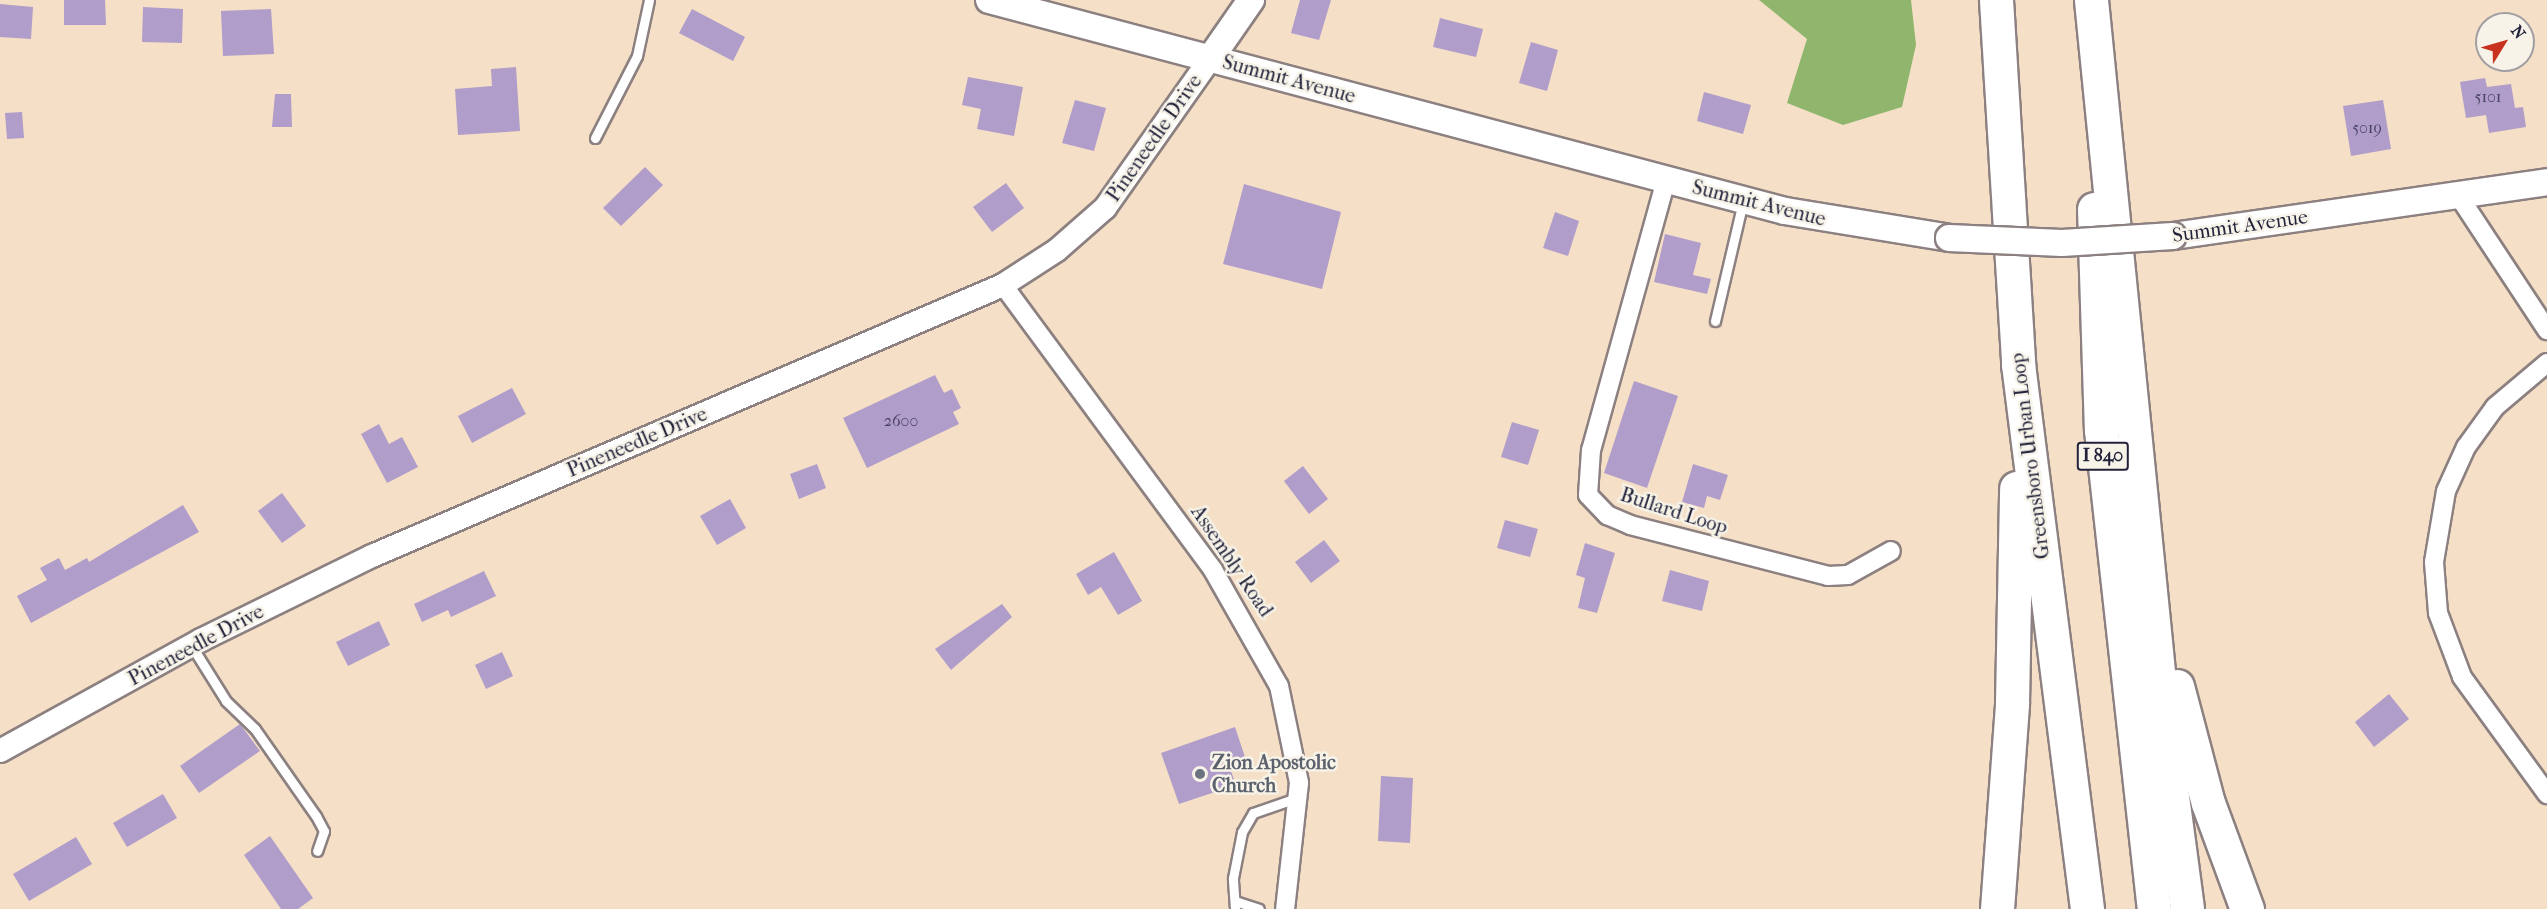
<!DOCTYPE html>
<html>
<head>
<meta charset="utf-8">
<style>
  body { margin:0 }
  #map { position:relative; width:2547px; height:909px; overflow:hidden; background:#f5dfc6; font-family:"IM FELL French Canon",serif }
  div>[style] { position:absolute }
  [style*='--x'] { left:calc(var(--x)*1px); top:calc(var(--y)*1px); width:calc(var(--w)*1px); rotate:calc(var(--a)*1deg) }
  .forest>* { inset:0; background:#8fb66c }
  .building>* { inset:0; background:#b09dca }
  .roads { filter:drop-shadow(2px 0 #8c8080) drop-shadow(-2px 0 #8c8080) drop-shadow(0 2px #8c8080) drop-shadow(0 -2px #8c8080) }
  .service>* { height:9px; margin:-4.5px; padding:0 4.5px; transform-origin:4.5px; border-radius:4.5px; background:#fff }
  .minor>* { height:18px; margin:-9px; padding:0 9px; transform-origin:9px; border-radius:9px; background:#fff }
  .tertiary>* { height:22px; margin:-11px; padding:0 11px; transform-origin:11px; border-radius:11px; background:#fff }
  .secondary>* { height:26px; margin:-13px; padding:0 13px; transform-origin:13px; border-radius:13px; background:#fff }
  .motorway>* { height:33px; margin:-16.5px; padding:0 16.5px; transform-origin:16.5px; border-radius:16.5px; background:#fff }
  .bridges { filter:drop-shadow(2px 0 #8c8080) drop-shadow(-2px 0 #8c8080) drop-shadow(0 2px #8c8080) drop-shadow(0 -2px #8c8080) }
  .secondary-bridge>* { height:26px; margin:-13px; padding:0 13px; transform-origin:13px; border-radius:13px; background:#fff }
  .dots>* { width:16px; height:16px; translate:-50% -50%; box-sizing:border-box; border:3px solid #f7f3e8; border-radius:50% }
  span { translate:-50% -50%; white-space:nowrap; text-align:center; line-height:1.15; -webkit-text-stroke:5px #f7f3e8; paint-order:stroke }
  .number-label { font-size:16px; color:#46415f }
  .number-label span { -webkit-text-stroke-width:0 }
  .shield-label span { padding:2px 4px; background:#f7f3e8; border:2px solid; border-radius:4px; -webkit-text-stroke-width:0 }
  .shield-label { font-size:18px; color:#22223b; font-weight:700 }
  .street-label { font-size:20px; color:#22223b }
  .worship-label { font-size:20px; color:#5b616d; font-weight:700 }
  .left { translate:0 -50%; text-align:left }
  .north { position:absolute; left:2475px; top:12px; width:60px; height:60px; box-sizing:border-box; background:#f7f3e8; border:2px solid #a29fa3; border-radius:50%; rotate:53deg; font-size:16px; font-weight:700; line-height:24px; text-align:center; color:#22223b }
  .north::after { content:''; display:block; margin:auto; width:21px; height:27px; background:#c8321e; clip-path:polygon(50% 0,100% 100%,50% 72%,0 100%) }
</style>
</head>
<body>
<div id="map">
  <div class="forest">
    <div style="clip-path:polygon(1759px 0,1911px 0,1916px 45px,1902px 107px,1843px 125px,1787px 103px,1807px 39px)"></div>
  </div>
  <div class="building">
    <div style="clip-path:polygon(64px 0,105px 0,106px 25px,64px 25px)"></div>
    <div style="clip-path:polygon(1300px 0,1331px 0,1319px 40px,1291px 33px)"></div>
    <div style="clip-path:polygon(0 4px,33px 7px,31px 39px,0 37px)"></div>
    <div style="clip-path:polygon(143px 7px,183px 9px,182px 43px,142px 42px)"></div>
    <div style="clip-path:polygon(271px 9px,274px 54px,223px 56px,221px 11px)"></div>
    <div style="clip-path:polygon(692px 9px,745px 37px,733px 61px,679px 33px)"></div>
    <div style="clip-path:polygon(1440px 18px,1483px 29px,1476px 57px,1433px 47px)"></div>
    <div style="clip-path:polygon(1531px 42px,1558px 50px,1547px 91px,1519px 83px)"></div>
    <div style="clip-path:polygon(516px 67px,520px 131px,458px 135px,455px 89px,492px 86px,491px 69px)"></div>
    <div style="clip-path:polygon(968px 77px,1023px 87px,1014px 136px,977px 129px,981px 109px,962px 105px)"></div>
    <div style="clip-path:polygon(2485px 78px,2487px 87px,2511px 84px,2515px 108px,2523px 107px,2526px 127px,2489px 133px,2486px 115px,2466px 118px,2460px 82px)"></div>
    <div style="clip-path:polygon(1704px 92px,1751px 105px,1743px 134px,1697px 121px)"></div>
    <div style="clip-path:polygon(275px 94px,291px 94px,292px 127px,272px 127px)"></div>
    <div style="clip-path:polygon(1075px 100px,1106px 108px,1094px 151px,1062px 143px)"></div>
    <div style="clip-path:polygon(2383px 100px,2391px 149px,2351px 156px,2343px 106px)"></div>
    <div style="clip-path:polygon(22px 112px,24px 138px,7px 139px,5px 113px)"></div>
    <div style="clip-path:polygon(645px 167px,663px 185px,621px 226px,603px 208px)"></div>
    <div style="clip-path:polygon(1006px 183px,1024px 208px,992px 232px,973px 207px)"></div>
    <div style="clip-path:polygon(1244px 184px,1341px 212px,1322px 289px,1223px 264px)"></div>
    <div style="clip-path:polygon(1555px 212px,1579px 221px,1568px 256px,1543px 248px)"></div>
    <div style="clip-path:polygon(1665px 234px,1701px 243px,1693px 275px,1711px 279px,1707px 294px,1654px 282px)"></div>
    <div style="clip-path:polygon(935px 375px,944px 393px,952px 389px,961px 408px,953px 412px,959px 424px,867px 468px,843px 418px)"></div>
    <div style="clip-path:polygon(1634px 381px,1678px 396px,1647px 488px,1604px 473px)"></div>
    <div style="clip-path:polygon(512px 388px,526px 414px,472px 443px,458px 416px)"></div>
    <div style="clip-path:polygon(1512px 422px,1539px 430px,1528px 465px,1501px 457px)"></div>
    <div style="clip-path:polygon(379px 424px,389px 444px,402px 437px,418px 467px,387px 483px,361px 434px)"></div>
    <div style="clip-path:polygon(817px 464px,826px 488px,799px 499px,790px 474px)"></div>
    <div style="clip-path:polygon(1693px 464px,1728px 475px,1720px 500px,1707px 496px,1704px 508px,1682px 502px)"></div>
    <div style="clip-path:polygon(1303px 466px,1328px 499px,1309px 514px,1284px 481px)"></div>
    <div style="clip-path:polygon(282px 493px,306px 526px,282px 543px,258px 511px)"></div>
    <div style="clip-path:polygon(730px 499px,746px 528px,717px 545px,700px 516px)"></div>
    <div style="clip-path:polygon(183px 505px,199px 532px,31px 623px,17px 596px,47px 580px,40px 568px,59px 558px,65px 570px,87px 558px,89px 562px)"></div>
    <div style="clip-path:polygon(1505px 520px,1538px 529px,1530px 557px,1497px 548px)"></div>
    <div style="clip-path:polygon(1324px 540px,1340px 561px,1311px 583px,1295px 562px)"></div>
    <div style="clip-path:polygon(1585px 543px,1615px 553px,1597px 613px,1578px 608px,1585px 578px,1576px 575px)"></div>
    <div style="clip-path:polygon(1114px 552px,1142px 601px,1118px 615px,1101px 587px,1088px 595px,1076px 574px)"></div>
    <div style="clip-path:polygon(1670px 570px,1709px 581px,1702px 611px,1662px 601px)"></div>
    <div style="clip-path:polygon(484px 571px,496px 596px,451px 617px,448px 610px,422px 622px,414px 604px)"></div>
    <div style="clip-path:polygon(1002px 604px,1012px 617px,951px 670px,935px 649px)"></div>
    <div style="clip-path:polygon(379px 621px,390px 645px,348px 666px,336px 642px)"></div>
    <div style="clip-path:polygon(502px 652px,513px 676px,486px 689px,475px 665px)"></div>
    <div style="clip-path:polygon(2389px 694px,2409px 719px,2374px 747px,2355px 722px)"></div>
    <div style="clip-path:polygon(240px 724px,260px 751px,199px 793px,180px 766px)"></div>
    <div style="clip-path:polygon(1235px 727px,1245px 757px,1228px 763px,1236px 785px,1179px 804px,1161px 753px)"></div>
    <div style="clip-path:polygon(1381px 776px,1413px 778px,1410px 843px,1378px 841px)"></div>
    <div style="clip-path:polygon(163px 794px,177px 818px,127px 847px,113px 823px)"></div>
    <div style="clip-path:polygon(270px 836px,313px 898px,298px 909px,281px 909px,244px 855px)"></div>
    <div style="clip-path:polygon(76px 837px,92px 864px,29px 901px,13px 874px)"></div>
  </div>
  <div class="roads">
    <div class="service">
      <div style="--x:595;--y:138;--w:92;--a:-62.9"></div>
      <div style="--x:637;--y:56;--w:57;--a:-77.9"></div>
      <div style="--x:1715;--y:321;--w:122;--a:-76.8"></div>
      <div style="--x:191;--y:645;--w:66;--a:58"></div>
      <div style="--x:226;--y:701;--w:40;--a:44"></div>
      <div style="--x:255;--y:729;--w:106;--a:55"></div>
      <div style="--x:316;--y:816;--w:17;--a:62"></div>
      <div style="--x:324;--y:831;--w:21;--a:109"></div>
      <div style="--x:1235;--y:901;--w:25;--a:18"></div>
      <div style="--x:1235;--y:909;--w:31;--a:-94"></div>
      <div style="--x:1233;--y:878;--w:47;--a:-78.9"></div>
      <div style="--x:1242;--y:832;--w:22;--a:-60"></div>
      <div style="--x:1253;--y:813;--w:49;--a:-19.2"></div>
    </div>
    <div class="minor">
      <div style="--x:1666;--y:180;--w:280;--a:105.5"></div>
      <div style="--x:1591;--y:450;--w:45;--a:93.8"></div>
      <div style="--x:1588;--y:495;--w:28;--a:46"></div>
      <div style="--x:1607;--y:515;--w:25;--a:23"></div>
      <div style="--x:1630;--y:525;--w:204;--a:14.4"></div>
      <div style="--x:1828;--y:576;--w:20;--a:-3"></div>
      <div style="--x:1848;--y:575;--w:49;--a:-29.2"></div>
      <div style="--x:2458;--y:195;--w:162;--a:56.6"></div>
      <div style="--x:1003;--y:285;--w:354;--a:53.6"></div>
      <div style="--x:1213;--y:570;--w:133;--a:60.4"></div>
      <div style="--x:1279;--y:686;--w:99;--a:78.3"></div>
      <div style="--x:1299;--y:783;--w:127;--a:96.3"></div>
      <div style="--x:2547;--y:363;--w:68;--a:139.8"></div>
      <div style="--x:2495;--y:407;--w:49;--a:125.9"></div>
      <div style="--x:2466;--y:447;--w:48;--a:114.4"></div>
      <div style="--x:2446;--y:491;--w:72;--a:99.6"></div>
      <div style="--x:2434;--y:562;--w:51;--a:85.5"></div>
      <div style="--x:2438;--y:613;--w:68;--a:69.4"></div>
      <div style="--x:2462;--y:677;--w:145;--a:54"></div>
    </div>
    <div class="tertiary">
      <div style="--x:0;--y:751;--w:230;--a:-28.9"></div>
      <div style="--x:201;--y:640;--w:191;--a:-26.2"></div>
      <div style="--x:372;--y:556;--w:687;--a:-23.24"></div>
      <div style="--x:1003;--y:285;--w:64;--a:-32.9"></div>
      <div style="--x:1057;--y:250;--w:64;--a:-41.2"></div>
      <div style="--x:1105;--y:208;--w:182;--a:-54.8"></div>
    </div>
    <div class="secondary">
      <div style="--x:989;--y:0;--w:823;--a:14.85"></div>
      <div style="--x:1785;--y:211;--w:166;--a:9.3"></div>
      <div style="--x:1210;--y:59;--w:72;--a:-55.2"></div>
      <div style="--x:2173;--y:236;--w:378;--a:-8.2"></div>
    </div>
    <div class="motorway">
      <div style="--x:1996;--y:0;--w:365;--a:86.5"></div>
      <div style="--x:2018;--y:364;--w:549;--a:82.78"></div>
      <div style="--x:2091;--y:0;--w:755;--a:84.3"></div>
      <div style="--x:2166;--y:751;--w:159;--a:82.4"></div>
      <div style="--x:2094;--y:209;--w:221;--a:88.2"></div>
      <div style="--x:2101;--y:430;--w:482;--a:83.7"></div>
      <div style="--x:2177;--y:686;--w:121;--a:75.2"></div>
      <div style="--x:2208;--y:803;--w:113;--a:69.8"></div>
      <div style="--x:1997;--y:909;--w:207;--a:-85.8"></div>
      <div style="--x:2012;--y:703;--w:215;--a:-88.9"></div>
    </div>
  </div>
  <div class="bridges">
    <div class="secondary-bridge">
      <div style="--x:1949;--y:238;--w:113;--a:2.5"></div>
      <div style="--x:2062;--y:243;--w:111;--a:-3.6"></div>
    </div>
  </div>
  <div class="dots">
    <div style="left:1200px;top:774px;background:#6b7280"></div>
  </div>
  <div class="number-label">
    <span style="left:2488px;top:97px">5101</span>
    <span style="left:2367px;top:128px">5019</span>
    <span style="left:901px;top:421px">2600</span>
  </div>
  <div class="shield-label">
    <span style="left:2103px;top:456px">I 840</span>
  </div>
  <div class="street-label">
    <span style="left:1289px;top:79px;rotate:15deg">Summit Avenue</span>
    <span style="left:1154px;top:138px;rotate:-55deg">Pineneedle Drive</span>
    <span style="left:1759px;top:203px;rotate:14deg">Summit Avenue</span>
    <span style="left:2240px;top:226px;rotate:-8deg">Summit Avenue</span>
    <span style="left:637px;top:442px;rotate:-23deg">Pineneedle Drive</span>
    <span style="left:2030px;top:456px;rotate:-97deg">Greensboro Urban Loop</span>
    <span style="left:1674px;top:511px;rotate:18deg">Bullard Loop</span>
    <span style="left:1232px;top:561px;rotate:56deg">Assembly Road</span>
    <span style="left:196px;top:645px;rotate:-28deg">Pineneedle Drive</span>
  </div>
  <div class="worship-label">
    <span class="left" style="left:1212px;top:774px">Zion Apostolic<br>Church</span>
  </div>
  <div class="north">N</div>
</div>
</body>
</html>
